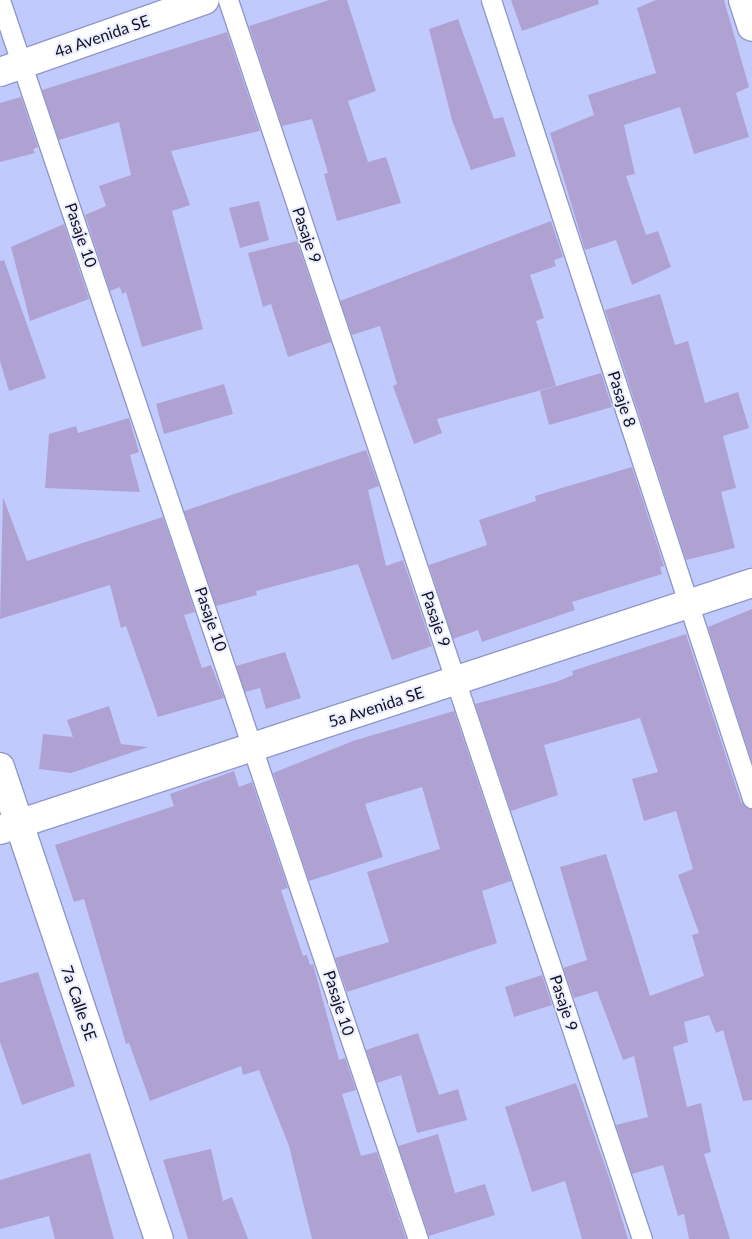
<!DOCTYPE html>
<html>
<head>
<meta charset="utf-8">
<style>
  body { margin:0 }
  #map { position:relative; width:752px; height:1239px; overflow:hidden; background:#c1cafc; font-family:Lato,sans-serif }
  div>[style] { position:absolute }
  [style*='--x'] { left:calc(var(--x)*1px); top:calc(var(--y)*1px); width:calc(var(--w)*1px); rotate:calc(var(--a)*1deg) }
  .building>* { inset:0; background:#afa2d3 }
  .roads { filter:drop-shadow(1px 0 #9098c8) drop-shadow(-1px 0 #9098c8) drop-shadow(0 1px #9098c8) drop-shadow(0 -1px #9098c8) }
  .service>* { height:19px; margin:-9.5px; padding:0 9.5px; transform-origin:9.5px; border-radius:9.5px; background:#fff }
  .minor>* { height:28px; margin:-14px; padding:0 14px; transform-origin:14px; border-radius:14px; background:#fff }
  .tertiary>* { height:28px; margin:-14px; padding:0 14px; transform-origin:14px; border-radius:14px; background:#fff }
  span { translate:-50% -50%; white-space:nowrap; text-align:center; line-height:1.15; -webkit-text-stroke:4px #eaedfd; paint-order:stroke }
  .street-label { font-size:16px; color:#0e1021 }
</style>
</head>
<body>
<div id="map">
  <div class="building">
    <div style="clip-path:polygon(329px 0,347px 0,376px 91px,348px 101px,368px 162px,386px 157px,401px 203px,337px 221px,324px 174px,328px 173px,312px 119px,282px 126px,249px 26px)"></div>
    <div style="clip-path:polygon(511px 0,598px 0,599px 4px,522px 31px)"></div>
    <div style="clip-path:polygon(656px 0,724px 0,749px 87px,736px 93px,749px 137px,694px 154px,680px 107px,624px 125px,635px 174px,626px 176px,646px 235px,658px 231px,671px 267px,632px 285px,616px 240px,585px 250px,550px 133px,594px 115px,588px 95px,656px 73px,637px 8px)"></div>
    <div style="clip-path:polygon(458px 19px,494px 119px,503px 117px,516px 156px,471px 170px,452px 120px,429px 29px)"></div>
    <div style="clip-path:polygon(227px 32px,260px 131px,171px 151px,190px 205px,172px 211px,203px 329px,142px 347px,126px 292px,122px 294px,120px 287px,110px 291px,85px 215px,106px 206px,99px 186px,131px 175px,119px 122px,59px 140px,42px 90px)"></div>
    <div style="clip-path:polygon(21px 97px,38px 147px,33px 149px,35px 153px,0 162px,0 103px)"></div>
    <div style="clip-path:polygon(259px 201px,269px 240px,240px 248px,229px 208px)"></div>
    <div style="clip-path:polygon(551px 221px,563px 257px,554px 260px,556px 266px,530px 275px,544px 318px,536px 321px,556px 386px,437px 419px,442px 433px,414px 444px,393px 386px,397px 384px,380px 326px,352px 335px,340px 301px)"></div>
    <div style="clip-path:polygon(64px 224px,89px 299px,30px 321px,11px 247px)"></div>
    <div style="clip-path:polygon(297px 241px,331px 342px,288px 357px,271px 304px,263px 307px,248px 253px)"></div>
    <div style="clip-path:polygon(4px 260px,46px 378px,9px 391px,0 361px,0 261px)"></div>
    <div style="clip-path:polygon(660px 294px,675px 345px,688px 341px,705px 403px,738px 392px,749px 428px,723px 436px,736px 488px,721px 492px,735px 548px,686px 560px,605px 310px)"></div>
    <div style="clip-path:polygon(601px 373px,612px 407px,549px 425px,540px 391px)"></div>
    <div style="clip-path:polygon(224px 384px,233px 414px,164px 434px,156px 404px)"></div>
    <div style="clip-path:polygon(129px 418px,139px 452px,130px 455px,140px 492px,45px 488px,49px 434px,76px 426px,78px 433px)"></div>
    <div style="clip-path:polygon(366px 450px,379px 486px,368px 490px,386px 566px,403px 560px,432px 646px,392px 660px,358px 564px,256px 591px,257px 595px,216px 606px,184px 511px)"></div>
    <div style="clip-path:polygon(632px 467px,664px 566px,660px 567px,662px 574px,572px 602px,575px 610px,482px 642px,478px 630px,453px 639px,429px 565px,487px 545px,479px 520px,536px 501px,535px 496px)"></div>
    <div style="clip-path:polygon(3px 497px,27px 561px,163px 517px,195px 612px,184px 615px,202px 668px,211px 665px,224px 698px,158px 717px,126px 626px,121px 628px,110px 585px,0 619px)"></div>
    <div style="clip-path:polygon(752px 609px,752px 762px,708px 627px)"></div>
    <div style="clip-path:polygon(686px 634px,741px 802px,752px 809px,752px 1100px,743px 1101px,723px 1030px,716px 1033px,709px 1015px,684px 1022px,688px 1042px,673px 1047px,687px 1107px,701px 1103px,711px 1152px,704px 1154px,730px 1239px,689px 1239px,684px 1214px,678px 1216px,663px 1165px,632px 1174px,616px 1125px,648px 1117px,634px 1056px,623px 1060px,597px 991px,574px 998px,563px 968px,587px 960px,560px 867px,606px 854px,650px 996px,704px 976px,692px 935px,699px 933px,678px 875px,693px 869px,676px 811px,644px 821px,632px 779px,658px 772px,640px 718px,544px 745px,558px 795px,511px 811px,475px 704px,556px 682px,573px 675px,572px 671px)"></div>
    <div style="clip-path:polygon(285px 652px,301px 698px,266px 709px,260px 688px,245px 692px,236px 666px)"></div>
    <div style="clip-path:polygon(109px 706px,121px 744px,148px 747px,71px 773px,39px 769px,43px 734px,73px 737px,67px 720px)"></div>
    <div style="clip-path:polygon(454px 711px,511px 881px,482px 891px,497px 943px,347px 992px,335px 958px,389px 942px,367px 872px,440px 849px,422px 787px,365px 804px,383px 857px,309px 881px,273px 773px,353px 741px)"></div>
    <div style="clip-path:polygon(234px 771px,239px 787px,252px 782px,288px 888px,281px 890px,303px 956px,307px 955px,310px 965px,313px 964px,339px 1060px,345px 1058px,356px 1090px,342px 1094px,361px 1156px,377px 1152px,406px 1239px,312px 1239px,289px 1146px,259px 1070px,243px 1075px,241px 1066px,150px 1101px,129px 1043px,126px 1044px,84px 899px,74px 902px,55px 845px,174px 806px,170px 794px)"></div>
    <div style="clip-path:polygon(38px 972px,75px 1086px,22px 1105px,0 1042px,0 983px)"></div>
    <div style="clip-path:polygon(542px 975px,552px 1005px,514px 1017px,505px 987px)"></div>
    <div style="clip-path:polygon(418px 1033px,439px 1095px,458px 1089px,467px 1120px,417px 1133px,401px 1075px,377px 1083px,366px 1050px)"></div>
    <div style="clip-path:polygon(576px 1083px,610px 1180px,628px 1239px,582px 1239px,565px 1181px,532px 1192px,505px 1107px)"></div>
    <div style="clip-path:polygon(438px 1134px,455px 1193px,485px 1184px,495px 1215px,429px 1236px,398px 1146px)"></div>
    <div style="clip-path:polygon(211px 1149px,223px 1201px,232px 1197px,248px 1239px,188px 1239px,163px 1160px)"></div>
    <div style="clip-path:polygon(90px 1153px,114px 1239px,55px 1239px,49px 1216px,0 1229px,0 1180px)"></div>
  </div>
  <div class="roads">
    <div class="service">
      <div style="--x:0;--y:0;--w:1308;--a:71.36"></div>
      <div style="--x:228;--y:0;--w:1306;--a:71.52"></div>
      <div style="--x:491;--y:0;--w:840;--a:71.89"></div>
    </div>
    <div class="minor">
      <div style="--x:0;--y:72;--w:217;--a:-19.4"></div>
      <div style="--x:0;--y:767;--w:498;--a:71.4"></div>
      <div style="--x:0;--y:830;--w:792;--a:-18.18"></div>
    </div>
    <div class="tertiary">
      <div style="--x:743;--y:0;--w:28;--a:72"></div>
    </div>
  </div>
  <div class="street-label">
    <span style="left:102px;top:36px;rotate:-19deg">4a Avenida SE</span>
    <span style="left:81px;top:235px;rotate:71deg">Pasaje 10</span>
    <span style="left:307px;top:235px;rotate:71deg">Pasaje 9</span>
    <span style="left:622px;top:399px;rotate:72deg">Pasaje 8</span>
    <span style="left:211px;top:619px;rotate:71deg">Pasaje 10</span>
    <span style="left:436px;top:619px;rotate:71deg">Pasaje 9</span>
    <span style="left:376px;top:707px;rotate:-18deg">5a Avenida SE</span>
    <span style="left:79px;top:1003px;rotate:71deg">7a Calle SE</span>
    <span style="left:339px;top:1003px;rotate:72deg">Pasaje 10</span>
    <span style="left:564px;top:1003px;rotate:72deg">Pasaje 9</span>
  </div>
</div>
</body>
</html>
